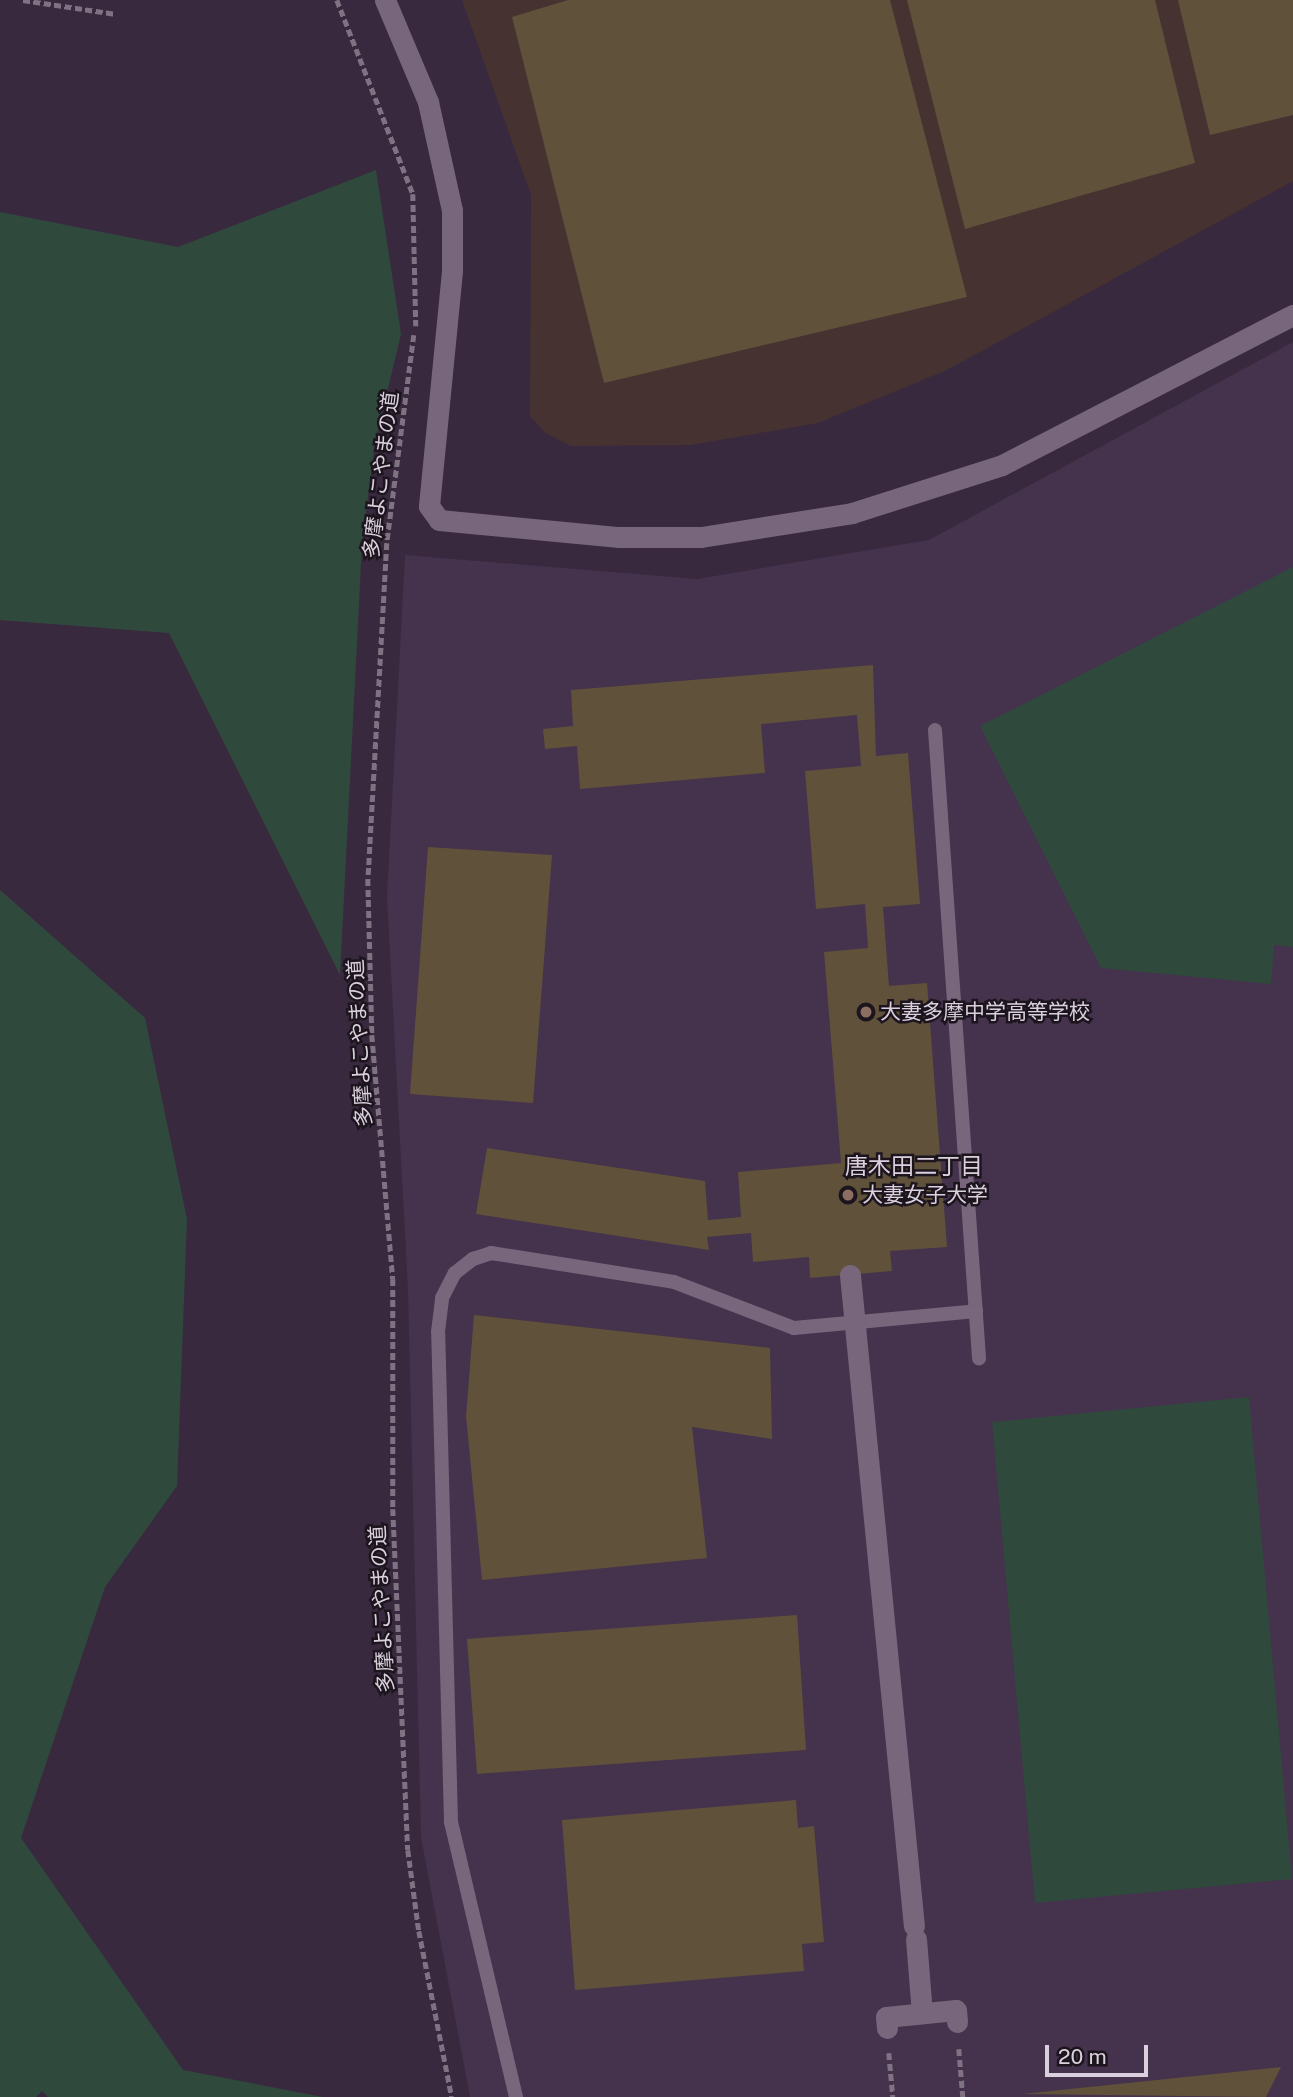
<!DOCTYPE html>
<html>
<head>
<meta charset="utf-8">
<style>
  body { margin:0 }
  #map { position:relative; width:1293px; height:2097px; overflow:hidden; background:#39293e; font-family:"Public Sans","Noto Sans JP",sans-serif }
  div>[style] { position:absolute }
  [style*='--x'] { left:calc(var(--x)*1px); top:calc(var(--y)*1px); width:calc(var(--w)*1px); rotate:calc(var(--a)*1deg) }
  .industrial>* { inset:0; background:#463231 }
  .built>* { inset:0; background:#45324c }
  .green>* { inset:0; background:#2f4a3d }
  .building>* { inset:0; background:#60513a }
  .path>* { height:4.5px; margin-top:-2.25px; transform-origin:0; background:repeating-linear-gradient(90deg,#7f7283 0 7px,transparent 0 10.5px) }
  .lane>* { height:14px; margin:-7px; padding:0 7px; transform-origin:7px; border-radius:7px; background:#78667d }
  .street>* { height:21px; margin:-10.5px; padding:0 10.5px; transform-origin:10.5px; border-radius:10.5px; background:#78667d }
  .secondary>* { height:21px; margin:-10.5px; padding:0 10.5px; transform-origin:10.5px; border-radius:10.5px; background:#78667d }
  .dots>* { width:19px; height:19px; translate:-50% -50%; box-sizing:border-box; border:4px solid #1c151e; border-radius:50% }
  span { translate:-50% -50%; white-space:nowrap; text-align:center; line-height:1.15; -webkit-text-stroke:5px #1c151e; paint-order:stroke }
  .street-label { font-size:21px; color:#dad0dd }
  .poi-label { font-size:21px; color:#dad0dd }
  .left { translate:0 -50%; text-align:left }
  .neighbourhood-label { font-size:23px; color:#dad0dd }
  .scale { position:absolute; left:1045px; top:2045px; width:103px; height:32px; box-sizing:border-box; border:4px solid #dad0dd; border-top:0; padding-left:9px; font-size:21px; line-height:24px; white-space:nowrap; color:#dad0dd; -webkit-text-stroke:5px #1c151e; paint-order:stroke }
</style>
</head>
<body>
<div id="map">
  <div class="industrial">
    <div style="clip-path:polygon(462px 0,1293px 0,1293px 181px,947px 370px,818px 423px,691px 445px,571px 446px,545px 433px,530px 416px,531px 195px)"></div>
  </div>
  <div class="built">
    <div style="clip-path:polygon(1293px 342px,1293px 2097px,470px 2097px,421px 1837px,408px 1290px,387px 897px,405px 555px,697px 579px,929px 540px)"></div>
  </div>
  <div class="green">
    <div style="clip-path:polygon(376px 170px,401px 334px,375px 442px,362px 544px,340px 975px,169px 633px,0 620px,0 212px,178px 247px)"></div>
    <div style="clip-path:polygon(1293px 567px,1293px 947px,1274px 945px,1271px 984px,1101px 968px,980px 726px)"></div>
    <div style="clip-path:polygon(0 890px,145px 1018px,187px 1219px,177px 1486px,105px 1587px,21px 1838px,183px 2070px,323px 2097px,48px 2097px,42px 2091px,36px 2097px,0 2097px)"></div>
    <div style="clip-path:polygon(1249px 1397px,1292px 1879px,1035px 1903px,992px 1422px)"></div>
  </div>
  <div class="building">
    <div style="clip-path:polygon(568px 0,890px 0,967px 297px,604px 383px,512px 17px)"></div>
    <div style="clip-path:polygon(907px 0,1155px 0,1195px 163px,965px 229px)"></div>
    <div style="clip-path:polygon(1178px 0,1293px 0,1293px 115px,1210px 135px)"></div>
    <div style="clip-path:polygon(873px 665px,876px 756px,908px 753px,920px 904px,883px 907px,889px 986px,927px 983px,947px 1247px,890px 1251px,892px 1271px,810px 1278px,809px 1257px,753px 1262px,751px 1233px,707px 1237px,709px 1250px,476px 1214px,487px 1148px,705px 1181px,708px 1220px,741px 1217px,738px 1172px,841px 1163px,824px 952px,868px 948px,865px 904px,816px 909px,805px 771px,861px 766px,857px 715px,761px 724px,765px 773px,580px 789px,577px 746px,545px 749px,543px 729px,573px 726px,571px 690px)"></div>
    <div style="clip-path:polygon(428px 847px,552px 855px,533px 1103px,410px 1094px)"></div>
    <div style="clip-path:polygon(474px 1315px,770px 1348px,772px 1439px,692px 1427px,707px 1558px,482px 1580px,466px 1416px)"></div>
    <div style="clip-path:polygon(797px 1615px,806px 1750px,477px 1774px,467px 1639px)"></div>
    <div style="clip-path:polygon(796px 1800px,798px 1828px,814px 1826px,824px 1942px,802px 1944px,804px 1971px,575px 1990px,562px 1820px)"></div>
    <div style="clip-path:polygon(1281px 2067px,1266px 2097px,1022px 2094px)"></div>
  </div>
  <div class="path">
    <div style="--x:23;--y:0;--w:94;--a:8.6"></div>
    <div style="--x:337;--y:0;--w:208;--a:68.6"></div>
    <div style="--x:413;--y:194;--w:132;--a:88.7"></div>
    <div style="--x:414;--y:335;--w:210;--a:97.4"></div>
    <div style="--x:387;--y:543;--w:337;--a:93.2"></div>
    <div style="--x:368;--y:879;--w:156;--a:88.5"></div>
    <div style="--x:372;--y:1035;--w:245;--a:85.1"></div>
    <div style="--x:393;--y:1279;--w:230;--a:90"></div>
    <div style="--x:393;--y:1509;--w:341;--a:87.5"></div>
    <div style="--x:408;--y:1850;--w:82;--a:82.3"></div>
    <div style="--x:419;--y:1931;--w:169;--a:78.8"></div>
    <div style="--x:959;--y:2049;--w:48;--a:85.2"></div>
    <div style="--x:889;--y:2053;--w:44;--a:84.8"></div>
  </div>
  <div class="lane">
    <div style="--x:935;--y:730;--w:630;--a:85.99"></div>
    <div style="--x:516;--y:2097;--w:283;--a:-103.3"></div>
    <div style="--x:451;--y:1822;--w:490;--a:-91.5"></div>
    <div style="--x:438;--y:1332;--w:34;--a:-83"></div>
    <div style="--x:442;--y:1298;--w:28;--a:-63"></div>
    <div style="--x:455;--y:1273;--w:23;--a:-38"></div>
    <div style="--x:473;--y:1259;--w:19;--a:-18"></div>
    <div style="--x:491;--y:1253;--w:185;--a:9"></div>
    <div style="--x:674;--y:1282;--w:129;--a:21"></div>
    <div style="--x:794;--y:1328;--w:183;--a:-5.3"></div>
  </div>
  <div class="street">
    <div style="--x:385;--y:0;--w:111;--a:67.1"></div>
    <div style="--x:428;--y:102;--w:111;--a:77.5"></div>
    <div style="--x:452;--y:210;--w:61;--a:90"></div>
    <div style="--x:452;--y:271;--w:236;--a:95.6"></div>
    <div style="--x:429;--y:506;--w:17;--a:54"></div>
    <div style="--x:439;--y:520;--w:42;--a:5.4"></div>
    <div style="--x:850;--y:1275;--w:654;--a:84.39"></div>
    <div style="--x:916;--y:1939;--w:74;--a:85.4"></div>
    <div style="--x:887;--y:2028;--w:11;--a:-95"></div>
    <div style="--x:886;--y:2017;--w:70;--a:-5.7"></div>
    <div style="--x:956;--y:2010;--w:12;--a:85"></div>
  </div>
  <div class="secondary">
    <div style="--x:481;--y:524;--w:139;--a:5.4"></div>
    <div style="--x:619;--y:537;--w:82;--a:0"></div>
    <div style="--x:701;--y:537;--w:153;--a:-9"></div>
    <div style="--x:852;--y:513;--w:157;--a:-17.7"></div>
    <div style="--x:1002;--y:465;--w:327;--a:-27.3"></div>
  </div>
  <div class="dots">
    <div style="left:866px;top:1012px;background:#8d6e63"></div>
    <div style="left:848px;top:1195px;background:#8d6e63"></div>
  </div>
  <div class="street-label">
    <span style="left:381px;top:475px;rotate:-83deg">多摩よこやまの道</span>
    <span style="left:360px;top:1043px;rotate:-93deg">多摩よこやまの道</span>
    <span style="left:382px;top:1609px;rotate:-93deg">多摩よこやまの道</span>
  </div>
  <div class="poi-label">
    <span class="left" style="left:880px;top:1012px">大妻多摩中学高等学校</span>
    <span class="left" style="left:862px;top:1195px">大妻女子大学</span>
  </div>
  <div class="neighbourhood-label">
    <span style="left:914px;top:1166px">唐木田二丁目</span>
  </div>
  <div class="scale">20 m</div>
</div>
</body>
</html>
